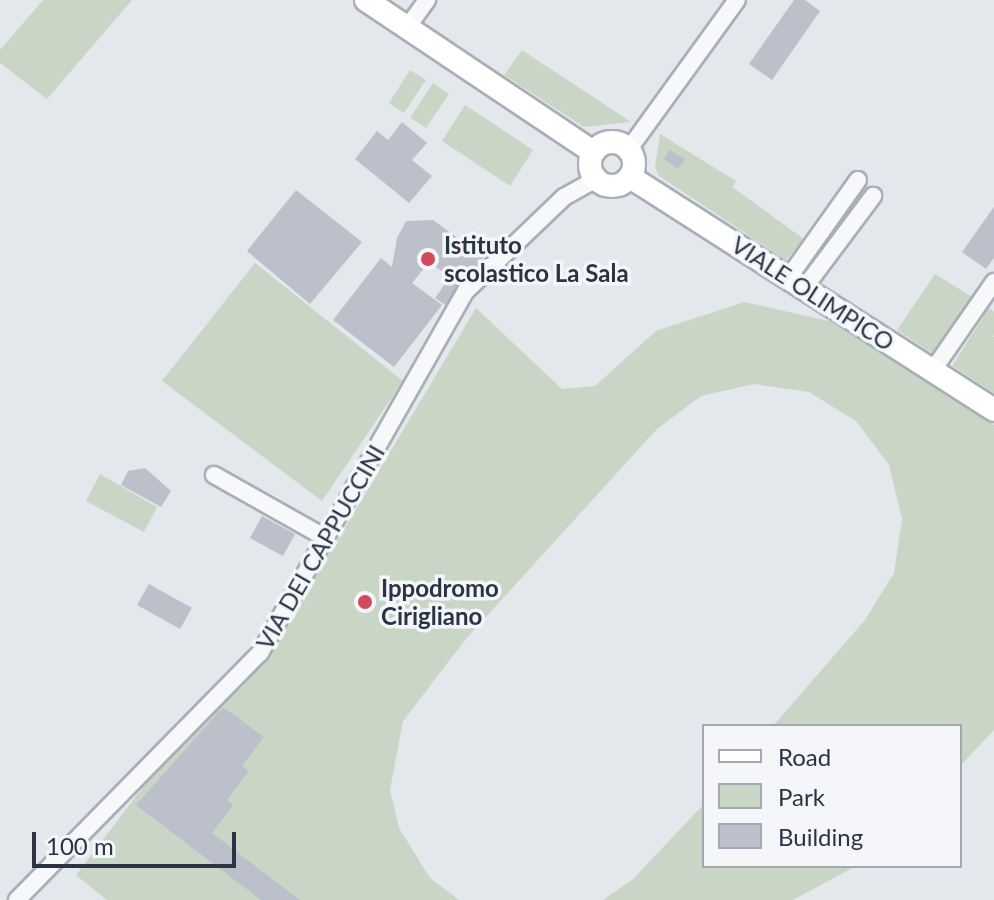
<!DOCTYPE html>
<html>
<head>
<meta charset="utf-8">
<style>
  body { margin:0 }
  #map { position:relative; width:994px; height:900px; overflow:hidden; background:#e4e7ec; font-family:Lato,sans-serif }
  div>[style] { position:absolute }
  [style*='--x'] { left:calc(var(--x)*1px); top:calc(var(--y)*1px); width:calc(var(--w)*1px); rotate:calc(var(--a)*1deg) }
  .green>* { inset:0; background:#c9d6c5 }
  .building>* { inset:0; background:#bbc0ca }
  .roads { filter:drop-shadow(2px 0 #a9aeb7) drop-shadow(-2px 0 #a9aeb7) drop-shadow(0 2px #a9aeb7) drop-shadow(0 -2px #a9aeb7) }
  .minor>* { height:16px; margin:-8px; padding:0 8px; transform-origin:8px; border-radius:8px; background:#f7f8fa }
  .major>* { height:22px; margin:-11px; padding:0 11px; transform-origin:11px; border-radius:11px; background:#fff }
  .major>.ring { margin:-11px; padding:0; box-sizing:content-box; background:none; border:22px solid #fff; border-radius:50% }
  .dots>* { width:22px; height:22px; translate:-50% -50%; box-sizing:border-box; border:4px solid #f4f6f9; border-radius:50% }
  span { translate:-50% -50%; white-space:nowrap; text-align:center; line-height:1.15; -webkit-text-stroke:7px #f4f6f9; paint-order:stroke }
  .poi-label { font-size:24px; color:#2b3445; font-weight:700 }
  .left { translate:0 -50%; text-align:left }
  .street-label { font-size:24px; color:#2b3445 }
  .legend { position:absolute; left:702px; top:724px; width:260px; height:144px; box-sizing:border-box; background:#f4f6f9; border:2px solid #a4a8b1; margin:0; padding:10px 14px; list-style:none; font-size:24px; color:#2b3445 }
  .legend li { display:flex; align-items:center; gap:16px; height:40px }
  .legend b { width:40px; border:2px solid #a4a8b1 }
  .scale { position:absolute; left:32px; top:832px; width:204px; height:36px; box-sizing:border-box; border:4px solid #2b3445; border-top:0; padding-left:10px; font-size:24px; line-height:28px; white-space:nowrap; color:#2b3445; -webkit-text-stroke:6px #f4f6f9; paint-order:stroke }
</style>
</head>
<body>
<div id="map">
  <div class="green">
    <div style="clip-path:polygon(43px 0,132px 0,47px 99px,0 63px,0 50px)"></div>
    <div style="clip-path:polygon(522px 50px,631px 122px,584px 127px,504px 75px)"></div>
    <div style="clip-path:polygon(410px 70px,426px 80px,404px 113px,389px 103px)"></div>
    <div style="clip-path:polygon(433px 83px,449px 94px,426px 128px,410px 118px)"></div>
    <div style="clip-path:polygon(465px 105px,533px 150px,510px 186px,442px 141px)"></div>
    <div style="clip-path:polygon(660px 134px,736px 181px,732px 187px,804px 239px,786px 260px,659px 176px,655px 167px)"></div>
    <div style="clip-path:polygon(255px 263px,403px 381px,322px 501px,162px 381px)"></div>
    <div style="clip-path:polygon(935px 274px,974px 298px,933px 354px,897px 330px)"></div>
    <div style="clip-path:polygon(744px 302px,829px 321px,994px 425px,994px 730px,960px 766px,960px 726px,773px 726px,865px 620px,894px 573px,902px 519px,889px 465px,856px 421px,809px 392px,754px 384px,701px 396px,657px 429px,465px 640px,403px 721px,390px 790px,399px 828px,430px 878px,459px 900px,107px 900px,76px 875px,146px 783px,218px 701px,242px 688px,281px 635px,476px 308px,562px 389px,595px 386px,656px 331px)"></div>
    <div style="clip-path:polygon(989px 308px,994px 312px,994px 336px,988px 333px,994px 337px,994px 393px,952px 366px)"></div>
    <div style="clip-path:polygon(100px 474px,157px 507px,144px 532px,86px 501px)"></div>
    <div style="clip-path:polygon(704px 804px,704px 866px,856px 866px,793px 900px,603px 900px,633px 879px)"></div>
  </div>
  <div class="building">
    <div style="clip-path:polygon(794px 0,805px 0,820px 11px,772px 80px,749px 64px)"></div>
    <div style="clip-path:polygon(402px 122px,427px 143px,412px 160px,432px 176px,409px 203px,355px 159px,377px 131px,388px 140px)"></div>
    <div style="clip-path:polygon(670px 150px,685px 159px,678px 169px,664px 159px)"></div>
    <div style="clip-path:polygon(296px 190px,362px 242px,310px 304px,247px 251px)"></div>
    <div style="clip-path:polygon(994px 207px,994px 258px,986px 269px,962px 252px)"></div>
    <div style="clip-path:polygon(433px 220px,484px 257px,445px 305px,435px 298px,450px 277px,429px 262px,412px 283px,442px 305px,394px 367px,333px 320px,381px 258px,392px 267px,397px 238px,406px 221px)"></div>
    <div style="clip-path:polygon(145px 468px,171px 491px,161px 507px,121px 485px,128px 471px)"></div>
    <div style="clip-path:polygon(262px 516px,295px 534px,283px 556px,250px 538px)"></div>
    <div style="clip-path:polygon(149px 584px,192px 608px,180px 629px,137px 605px)"></div>
    <div style="clip-path:polygon(223px 707px,264px 737px,242px 766px,249px 771px,227px 800px,233px 805px,212px 833px,300px 900px,261px 900px,136px 805px)"></div>
  </div>
  <div class="roads">
    <div class="minor">
      <div style="--x:406;--y:29;--w:36;--a:-54"></div>
      <div style="--x:629;--y:149;--w:184;--a:-54.1"></div>
      <div style="--x:789;--y:277;--w:119;--a:-54.6"></div>
      <div style="--x:805;--y:287;--w:114;--a:-53.2"></div>
      <div style="--x:933;--y:370;--w:107;--a:-55.3"></div>
      <div style="--x:214;--y:475;--w:129;--a:29.4"></div>
      <div style="--x:17;--y:900;--w:346;--a:-45.5"></div>
      <div style="--x:260;--y:653;--w:417;--a:-60.4"></div>
      <div style="--x:466;--y:291;--w:136;--a:-43.8"></div>
      <div style="--x:564;--y:197;--w:38;--a:-29"></div>
    </div>
    <div class="major">
      <div style="--x:366;--y:0;--w:273;--a:33.8"></div>
      <div class="ring" style="left:590px;top:142px;width:22px;height:22px"></div>
      <div style="--x:630;--y:177;--w:432;--a:32.6"></div>
    </div>
  </div>
  <div class="dots">
    <div style="left:428px;top:259px;background:#d1495b"></div>
    <div style="left:365px;top:602px;background:#d1495b"></div>
  </div>
  <div class="poi-label">
    <span class="left" style="left:444px;top:259px">Istituto<br>scolastico La Sala</span>
    <span class="left" style="left:381px;top:602px">Ippodromo<br>Cirigliano</span>
  </div>
  <div class="street-label">
    <span style="left:813px;top:293px;rotate:33deg">VIALE OLIMPICO</span>
    <span style="left:320px;top:547px;rotate:-60deg">VIA DEI CAPPUCCINI</span>
  </div>
  <ul class="legend">
  <li><b style="height:10px;background:#fff"></b>Road</li>
  <li><b style="height:22px;background:#c9d6c5"></b>Park</li>
  <li><b style="height:22px;background:#bbc0ca"></b>Building</li>
  </ul>
  <div class="scale">100 m</div>
</div>
</body>
</html>
